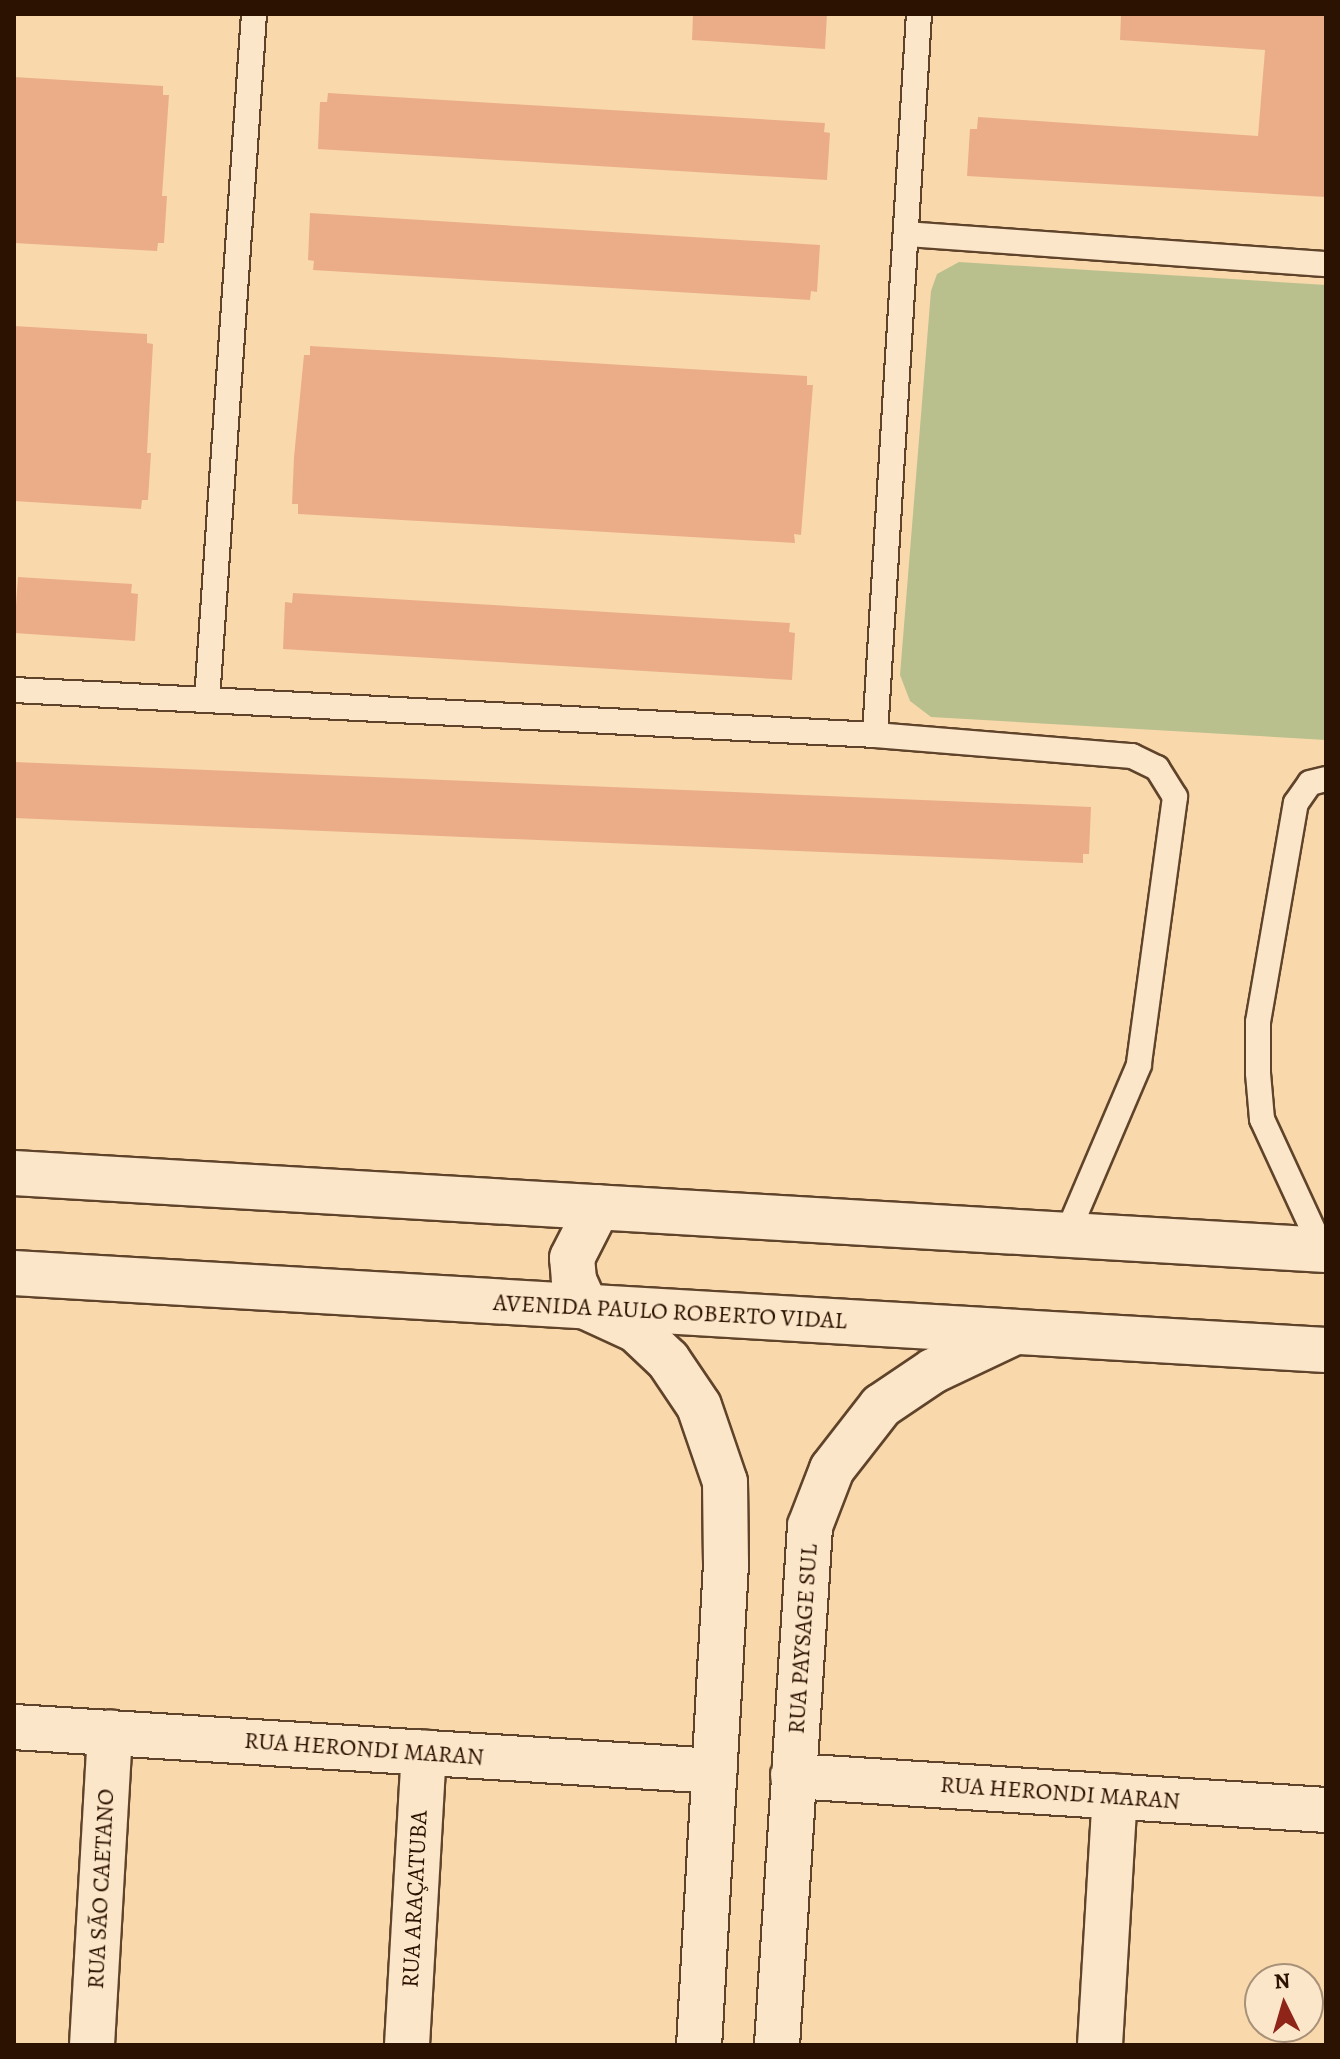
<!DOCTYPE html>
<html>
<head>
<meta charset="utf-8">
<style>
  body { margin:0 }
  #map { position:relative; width:1340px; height:2059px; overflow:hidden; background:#f9d9ac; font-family:Alegreya,serif }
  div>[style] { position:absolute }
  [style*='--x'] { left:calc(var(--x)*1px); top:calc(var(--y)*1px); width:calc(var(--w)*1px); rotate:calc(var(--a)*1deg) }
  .green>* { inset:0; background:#b9c08d }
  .building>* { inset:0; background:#ebad88 }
  .roads { filter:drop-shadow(2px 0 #5f442b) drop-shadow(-2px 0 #5f442b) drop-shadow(0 2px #5f442b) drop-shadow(0 -2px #5f442b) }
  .service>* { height:24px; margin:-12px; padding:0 12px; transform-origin:12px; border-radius:12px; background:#fbe6c9 }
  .minor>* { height:44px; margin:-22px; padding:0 22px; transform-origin:22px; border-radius:22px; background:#fbe6c9 }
  .tertiary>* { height:44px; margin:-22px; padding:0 22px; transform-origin:22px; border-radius:22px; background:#fbe6c9 }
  span { translate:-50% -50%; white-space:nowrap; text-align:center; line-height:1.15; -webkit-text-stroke:8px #fbe6c9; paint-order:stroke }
  .street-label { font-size:24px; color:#2c1200 }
  .frame { position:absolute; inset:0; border:16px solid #2c1200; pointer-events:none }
  .north { position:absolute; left:1244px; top:1963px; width:80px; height:80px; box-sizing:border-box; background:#fbe6c9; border:2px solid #a89179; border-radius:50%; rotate:355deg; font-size:22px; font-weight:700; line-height:32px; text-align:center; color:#2c1200 }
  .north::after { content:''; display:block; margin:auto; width:28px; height:36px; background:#8f2418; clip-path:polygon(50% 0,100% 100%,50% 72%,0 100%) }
</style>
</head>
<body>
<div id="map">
  <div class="green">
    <div style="clip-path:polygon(959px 262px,1326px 285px,1326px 740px,931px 717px,910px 701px,900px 675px,931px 291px,937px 274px)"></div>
  </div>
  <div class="building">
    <div style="clip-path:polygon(693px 14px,827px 14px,825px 49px,692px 40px)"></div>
    <div style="clip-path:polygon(1121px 14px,1326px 14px,1326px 197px,967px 176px,970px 129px,977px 129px,978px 117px,1258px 136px,1265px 50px,1120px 40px)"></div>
    <div style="clip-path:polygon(14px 77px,163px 86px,163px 95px,169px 95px,162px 196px,167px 196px,164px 243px,158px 243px,157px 251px,14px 243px)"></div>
    <div style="clip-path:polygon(328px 93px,825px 123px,824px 132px,830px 133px,827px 180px,318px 149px,320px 102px,327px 102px)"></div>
    <div style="clip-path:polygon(310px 213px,820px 245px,817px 292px,811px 291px,810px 300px,313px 270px,314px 261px,308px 260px)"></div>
    <div style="clip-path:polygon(14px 326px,147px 334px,147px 343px,153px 344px,147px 453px,151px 453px,148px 500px,142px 500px,141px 509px,14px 501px)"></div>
    <div style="clip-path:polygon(310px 346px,807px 376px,807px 385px,813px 385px,801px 535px,794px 534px,795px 543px,298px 514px,298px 504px,292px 504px,294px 457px,304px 355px,310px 355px)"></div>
    <div style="clip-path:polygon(18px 577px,132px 584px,131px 593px,138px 594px,135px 641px,14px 633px)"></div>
    <div style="clip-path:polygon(293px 593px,790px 623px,789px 632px,795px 633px,792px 680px,283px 649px,285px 602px,292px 603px)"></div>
    <div style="clip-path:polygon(14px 762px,1091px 807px,1089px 854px,1083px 854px,1083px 863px,14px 818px)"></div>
  </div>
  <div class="roads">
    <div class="service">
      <div style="--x:906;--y:234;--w:421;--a:4.1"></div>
      <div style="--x:14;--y:690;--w:862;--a:2.99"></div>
      <div style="--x:875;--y:735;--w:258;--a:4.7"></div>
      <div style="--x:1132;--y:756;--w:28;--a:26"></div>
      <div style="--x:1157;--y:768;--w:34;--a:58"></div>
      <div style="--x:1175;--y:797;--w:270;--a:97.7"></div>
      <div style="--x:1139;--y:1065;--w:184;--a:113.1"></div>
      <div style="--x:207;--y:700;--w:688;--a:-86.08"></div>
      <div style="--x:875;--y:735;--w:722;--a:-86.51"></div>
      <div style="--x:1322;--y:1249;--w:143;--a:-114.8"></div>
      <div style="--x:1262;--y:1119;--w:46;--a:-95"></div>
      <div style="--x:1258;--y:1073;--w:51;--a:-90"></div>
      <div style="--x:1258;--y:1022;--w:222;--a:-80.2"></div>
      <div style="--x:1296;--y:803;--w:24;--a:-55"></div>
      <div style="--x:1310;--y:783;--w:16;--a:-14"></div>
    </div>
    <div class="minor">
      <div style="--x:586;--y:1307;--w:55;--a:24.7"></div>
      <div style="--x:636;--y:1330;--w:44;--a:43.2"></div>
      <div style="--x:668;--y:1360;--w:55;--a:56"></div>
      <div style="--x:699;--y:1406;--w:80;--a:71.1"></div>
      <div style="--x:725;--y:1482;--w:82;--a:89.3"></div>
      <div style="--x:726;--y:1564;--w:482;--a:93.2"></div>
      <div style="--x:14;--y:1727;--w:702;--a:3.59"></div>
      <div style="--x:793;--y:1776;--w:534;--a:3.65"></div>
      <div style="--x:92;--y:2045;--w:313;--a:-86.7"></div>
      <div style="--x:407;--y:2045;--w:293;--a:-86.7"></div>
      <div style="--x:777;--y:2045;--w:520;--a:-86.36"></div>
      <div style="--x:810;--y:1526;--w:61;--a:-68.9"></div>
      <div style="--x:832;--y:1469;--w:80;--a:-52.1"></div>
      <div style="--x:881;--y:1406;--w:63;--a:-33.9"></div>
      <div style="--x:933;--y:1371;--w:91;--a:-25.4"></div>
      <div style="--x:1100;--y:2045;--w:249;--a:-86.6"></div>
    </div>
    <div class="tertiary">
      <div style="--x:14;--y:1173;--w:1314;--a:3.36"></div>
      <div style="--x:14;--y:1273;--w:1314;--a:3.36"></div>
      <div style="--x:586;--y:1307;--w:30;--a:-114"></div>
      <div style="--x:574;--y:1280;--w:22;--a:-95"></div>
      <div style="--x:572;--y:1258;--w:57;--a:-63"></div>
    </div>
  </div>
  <div class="street-label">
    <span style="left:670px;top:1312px;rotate:3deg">AVENIDA PAULO ROBERTO VIDAL</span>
    <span style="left:803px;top:1639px;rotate:-86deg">RUA PAYSAGE SUL</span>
    <span style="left:364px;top:1749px;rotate:4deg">RUA HERONDI MARAN</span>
    <span style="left:1060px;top:1793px;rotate:4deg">RUA HERONDI MARAN</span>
    <span style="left:101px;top:1889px;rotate:-87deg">RUA SÃO CAETANO</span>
    <span style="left:415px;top:1899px;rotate:-87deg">RUA ARAÇATUBA</span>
  </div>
  <div class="frame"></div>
  <div class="north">N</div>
</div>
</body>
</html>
